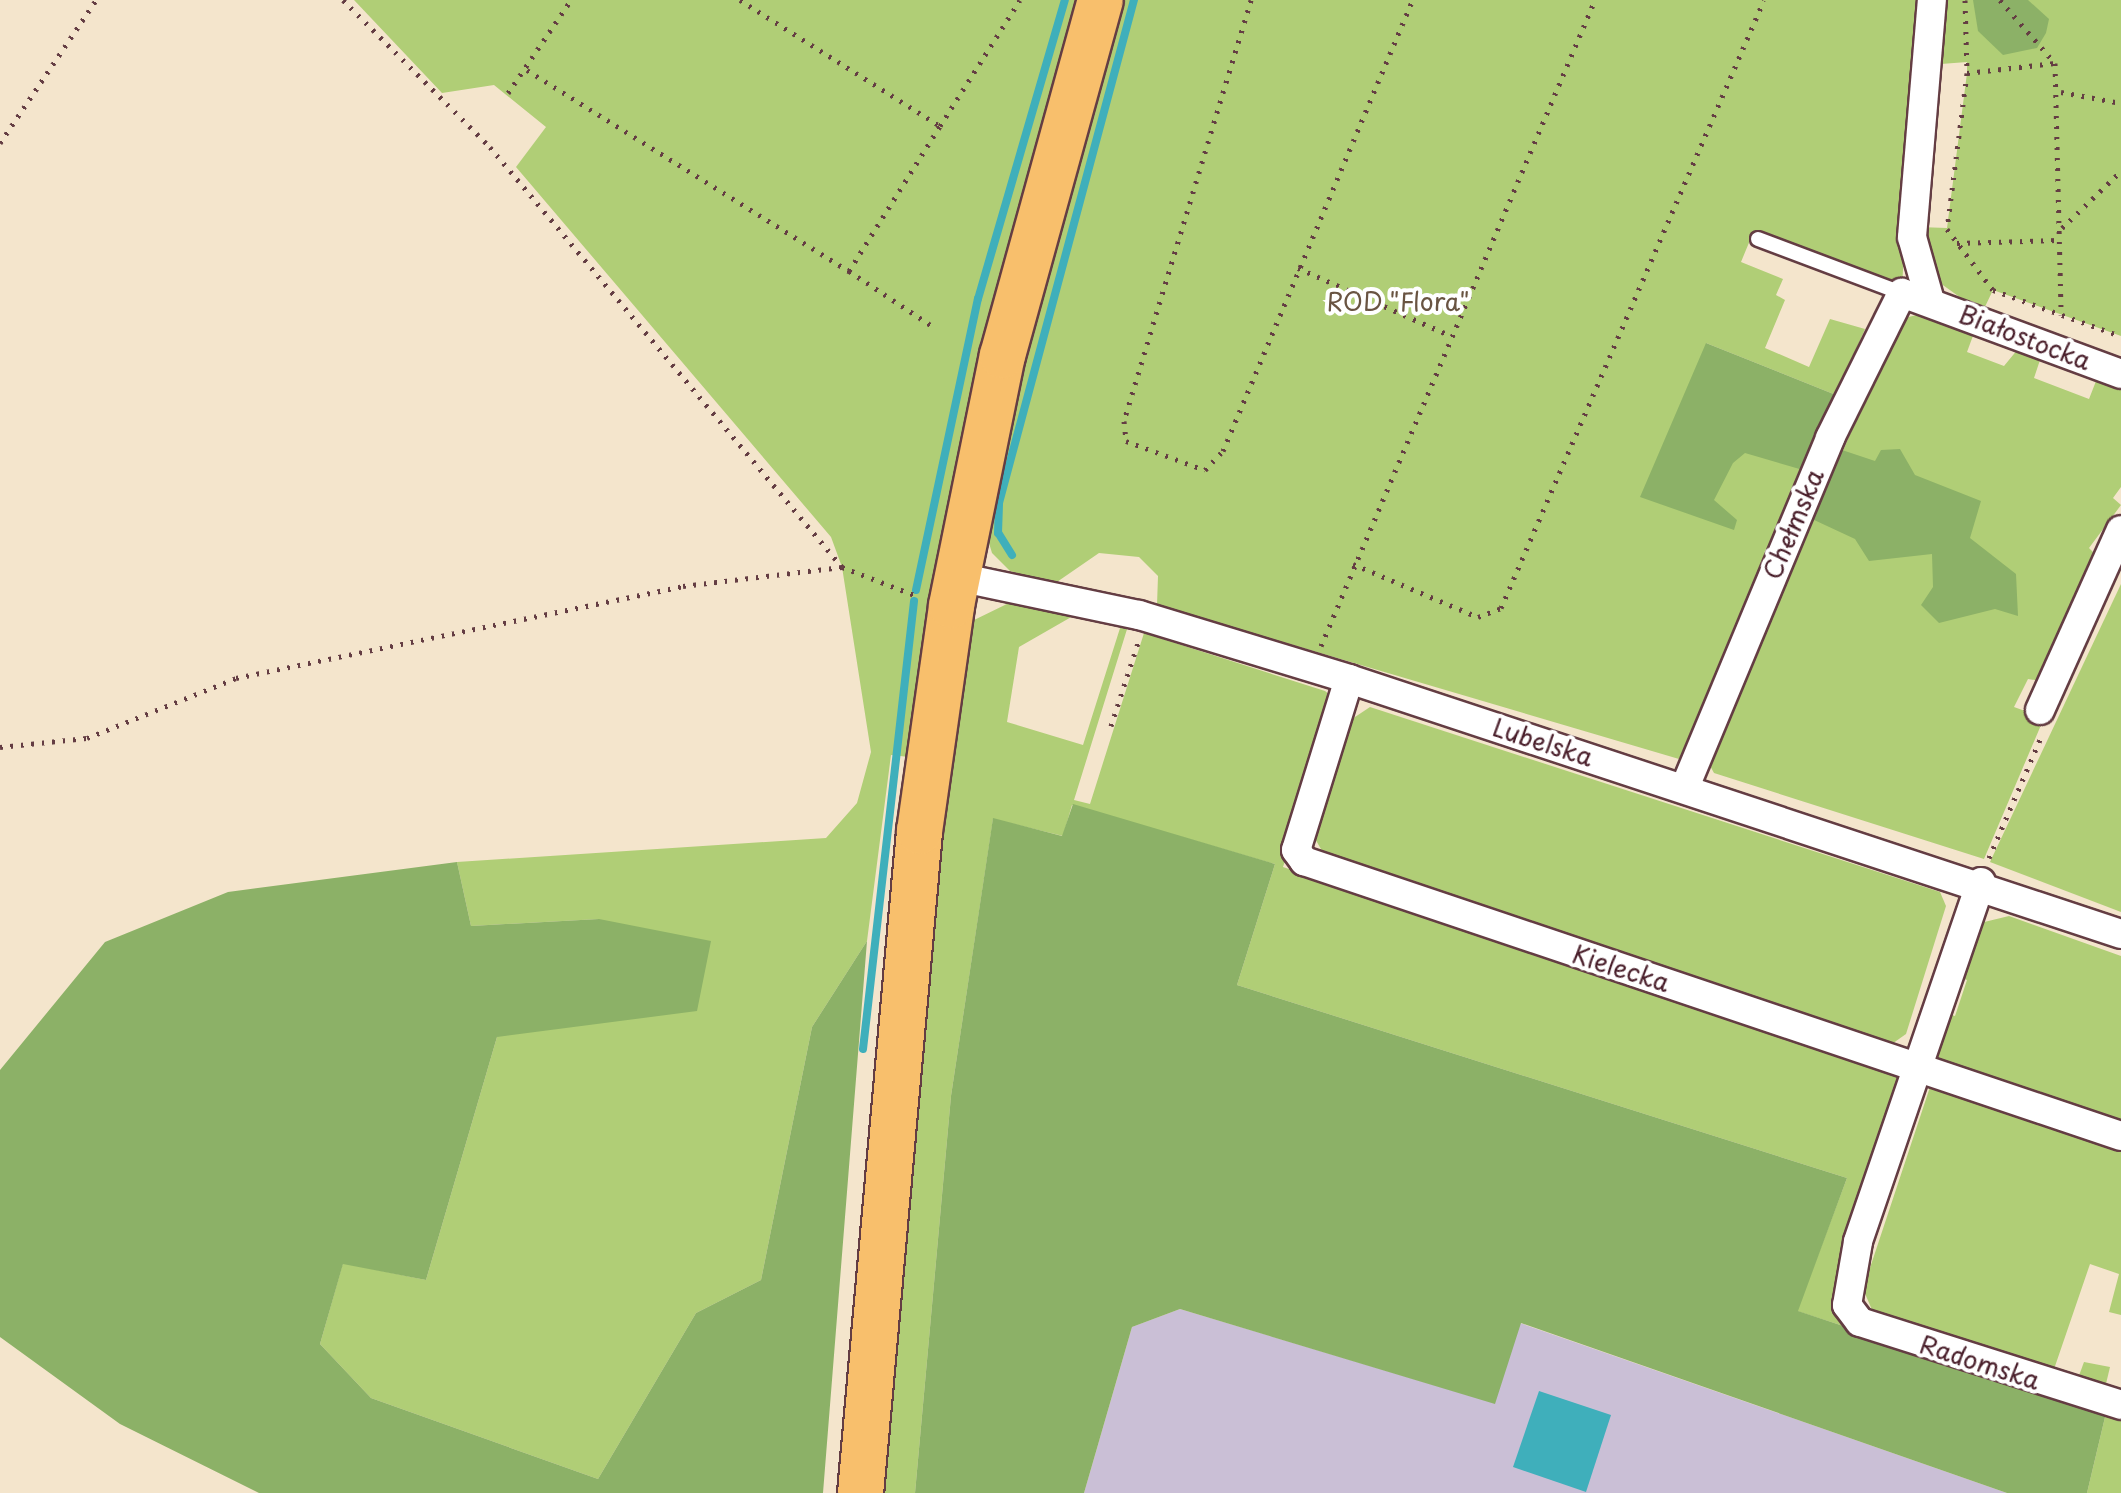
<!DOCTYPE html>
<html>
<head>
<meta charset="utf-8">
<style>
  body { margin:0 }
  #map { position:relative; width:2121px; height:1493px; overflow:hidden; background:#f4e5cc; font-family:"Playpen Sans",sans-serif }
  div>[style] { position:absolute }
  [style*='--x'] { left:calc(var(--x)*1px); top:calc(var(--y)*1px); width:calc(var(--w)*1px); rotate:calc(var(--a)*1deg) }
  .industrial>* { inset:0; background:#cabfd6 }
  .green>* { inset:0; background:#b0ce76 }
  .forest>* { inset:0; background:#8cb167 }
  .water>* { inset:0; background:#3fafbb }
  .stream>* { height:8px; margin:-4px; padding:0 4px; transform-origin:4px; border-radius:4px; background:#3fafbb }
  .path>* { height:5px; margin-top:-2.5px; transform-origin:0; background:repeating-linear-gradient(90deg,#643d43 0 2.5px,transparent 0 10.5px) }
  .roads { filter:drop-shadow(2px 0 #643d43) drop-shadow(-2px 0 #643d43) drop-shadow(0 2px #643d43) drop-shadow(0 -2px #643d43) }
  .service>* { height:14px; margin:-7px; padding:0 7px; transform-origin:7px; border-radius:7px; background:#fff }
  .minor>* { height:28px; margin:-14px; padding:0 14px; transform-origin:14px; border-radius:14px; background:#fff }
  .primary>* { height:45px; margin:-22.5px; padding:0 22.5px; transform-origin:22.5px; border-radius:22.5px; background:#f8bf6c }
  span { translate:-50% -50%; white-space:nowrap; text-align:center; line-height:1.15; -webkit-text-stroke:8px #fff; paint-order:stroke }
  .park-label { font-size:25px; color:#695442 }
  .street-label { font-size:25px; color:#4a1f2b }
</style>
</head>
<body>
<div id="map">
  <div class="industrial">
    <div style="clip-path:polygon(1180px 1309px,1494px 1403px,1520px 1323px,2007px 1493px,1084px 1493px,1132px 1327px)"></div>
  </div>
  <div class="green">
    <div style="clip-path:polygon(354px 0,1079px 0,992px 304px,909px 757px,891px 755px,867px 941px,812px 1027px,761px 1280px,696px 1313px,598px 1479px,371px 1398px,320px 1344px,343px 1263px,426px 1280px,497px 1037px,599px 919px,471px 926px,457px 862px,826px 838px,857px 803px,871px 752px,842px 567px,831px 537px,516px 167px,546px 127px,494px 85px,442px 93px)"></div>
    <div style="clip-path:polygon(1119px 0,1919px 0,1902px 287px,1753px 233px,1741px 262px,1783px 279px,1776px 295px,1785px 300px,1765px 348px,1809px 367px,1830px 319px,1865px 329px,1836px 395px,1706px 343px,1803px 470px,1679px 759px,1157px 605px,1158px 576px,1139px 557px,1099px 553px,1054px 584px,1010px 571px,992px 553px,985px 530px,1021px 355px)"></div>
    <div style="clip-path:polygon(1940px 0,2121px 0,2121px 336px,1993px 290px,1982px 313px,1933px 278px,1919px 227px,1947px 228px,1967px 73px,1967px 62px,1941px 64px)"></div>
    <div style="clip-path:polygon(1921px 314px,1974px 333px,1967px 352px,2004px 366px,2018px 349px,2041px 357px,2034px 378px,2089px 399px,2098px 376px,2121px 384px,2121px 487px,2113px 498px,2121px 505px,2089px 548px,2098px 557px,2041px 681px,2028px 679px,2014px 707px,2044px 718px,1984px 859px,1714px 773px,1708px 762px,1900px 319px)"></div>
    <div style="clip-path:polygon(2121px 584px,2121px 912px,1990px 862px)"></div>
    <div style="clip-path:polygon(1013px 601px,1073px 616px,1019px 647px,1007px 722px,1083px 745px,1121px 625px,1128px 626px,1074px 800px,1090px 804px,1144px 633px,1325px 691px,1336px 700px,1283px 867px,1908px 1077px,1840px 1283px,1865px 1333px,1797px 1311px,1847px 1178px,1237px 985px,1275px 864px,1072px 805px,1063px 836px,993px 819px,951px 1096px,915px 1493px,875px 1493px,932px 840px,968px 623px)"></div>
    <div style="clip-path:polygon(1370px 707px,1940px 892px,1946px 906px,1906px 1034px,1889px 1046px,1325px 856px,1314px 837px,1349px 721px)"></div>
    <div style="clip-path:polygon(2009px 916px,2121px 956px,2121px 1129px,1936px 1057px,1945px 1013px,1955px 1016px,1967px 980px,1958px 977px,1976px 924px)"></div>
    <div style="clip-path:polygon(1931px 1084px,2121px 1146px,2121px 1315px,2109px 1312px,2119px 1274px,2090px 1264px,2052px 1375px,1876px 1319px,1863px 1289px)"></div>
    <div style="clip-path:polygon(2084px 1362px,2110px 1367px,2105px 1388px,2077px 1381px)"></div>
    <div style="clip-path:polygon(2106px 1413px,2121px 1417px,2121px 1493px,2087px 1493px)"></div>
  </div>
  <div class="forest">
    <div style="clip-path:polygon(1973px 0,2028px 0,2049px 19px,2046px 33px,2037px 48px,2003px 55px,1978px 31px)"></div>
    <div style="clip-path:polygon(1706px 343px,1836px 395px,1803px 470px,1745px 453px,1733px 463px,1714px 500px,1737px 520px,1734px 530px,1640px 497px)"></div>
    <div style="clip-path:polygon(1900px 449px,1915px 475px,1981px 501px,1970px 538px,2016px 574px,2018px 616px,1995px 609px,1939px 623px,1921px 605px,1933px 587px,1932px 554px,1869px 561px,1855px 539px,1812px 519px,1842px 450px,1875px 461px,1881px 450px)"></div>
    <div style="clip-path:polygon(1073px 804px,1275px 864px,1237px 985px,1847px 1178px,1798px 1311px,2106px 1413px,2087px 1493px,2007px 1493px,1521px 1323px,1495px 1404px,1180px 1309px,1132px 1327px,1084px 1493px,915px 1493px,951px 1096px,993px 818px,1062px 836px)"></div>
    <div style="clip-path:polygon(457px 862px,471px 926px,599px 919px,711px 941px,697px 1011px,497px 1037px,426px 1280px,343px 1264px,320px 1344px,371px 1398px,598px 1479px,696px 1313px,761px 1280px,812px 1027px,867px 941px,823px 1493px,259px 1493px,120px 1424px,0 1337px,0 1070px,105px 942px,228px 892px)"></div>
  </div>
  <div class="water">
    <div style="clip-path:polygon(1539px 1391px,1611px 1415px,1586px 1492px,1513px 1467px)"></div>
  </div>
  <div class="stream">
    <div style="--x:1012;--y:555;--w:26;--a:-122"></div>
    <div style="--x:998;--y:533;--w:30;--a:-88"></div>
    <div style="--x:999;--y:503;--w:521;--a:-74.98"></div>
    <div style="--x:916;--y:590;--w:298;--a:-78"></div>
    <div style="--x:978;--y:299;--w:311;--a:-73.8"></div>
    <div style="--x:863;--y:1049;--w:451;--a:-83.5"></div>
  </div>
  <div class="path">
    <div style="--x:343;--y:0;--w:208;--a:45"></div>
    <div style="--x:490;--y:147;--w:548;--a:50.03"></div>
    <div style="--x:842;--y:567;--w:80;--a:21.1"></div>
    <div style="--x:740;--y:0;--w:236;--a:32.2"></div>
    <div style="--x:940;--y:126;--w:149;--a:-57.6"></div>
    <div style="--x:1251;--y:0;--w:440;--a:106.8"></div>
    <div style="--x:1124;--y:421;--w:20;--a:84"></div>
    <div style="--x:1126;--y:441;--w:84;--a:20.2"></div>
    <div style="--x:1205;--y:470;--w:26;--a:-47"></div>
    <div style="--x:1223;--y:451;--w:489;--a:-67.2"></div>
    <div style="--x:1965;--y:0;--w:73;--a:88.4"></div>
    <div style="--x:1967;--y:73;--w:157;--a:97.3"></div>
    <div style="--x:1947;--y:229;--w:76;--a:53"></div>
    <div style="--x:1993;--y:290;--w:136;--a:19.8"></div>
    <div style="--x:2000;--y:0;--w:84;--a:48.9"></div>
    <div style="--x:527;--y:70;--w:380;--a:32"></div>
    <div style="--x:849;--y:271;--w:171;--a:-57.9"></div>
    <div style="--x:1967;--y:73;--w:89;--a:-6.5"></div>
    <div style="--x:2055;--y:63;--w:252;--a:88.6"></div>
    <div style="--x:2061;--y:92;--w:61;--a:10.4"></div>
    <div style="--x:508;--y:93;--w:112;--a:-55.9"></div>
    <div style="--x:0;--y:143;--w:172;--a:-56.1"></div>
    <div style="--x:2062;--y:228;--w:82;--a:-44"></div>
    <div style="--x:1957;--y:243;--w:101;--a:-1.7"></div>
    <div style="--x:1298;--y:268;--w:165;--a:23.9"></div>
    <div style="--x:849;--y:271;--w:103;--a:33.5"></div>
    <div style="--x:1353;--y:564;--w:136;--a:23"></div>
    <div style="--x:1478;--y:617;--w:25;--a:-21"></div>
    <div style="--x:1501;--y:608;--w:662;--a:-66.61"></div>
    <div style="--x:1321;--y:646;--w:702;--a:-67.02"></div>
    <div style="--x:1111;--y:726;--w:87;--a:-72"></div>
    <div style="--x:0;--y:747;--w:87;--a:-5.9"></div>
    <div style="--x:87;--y:738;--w:161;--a:-21.9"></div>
    <div style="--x:236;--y:678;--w:456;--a:-11.6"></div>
    <div style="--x:683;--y:586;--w:160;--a:-6.8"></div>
    <div style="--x:1989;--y:858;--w:134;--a:-66.7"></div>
  </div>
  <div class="roads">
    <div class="service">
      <div style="--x:1758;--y:239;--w:154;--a:20.6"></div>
    </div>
    <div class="minor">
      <div style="--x:1930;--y:301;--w:66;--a:-105.7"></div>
      <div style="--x:1912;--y:237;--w:238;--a:-85.2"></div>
      <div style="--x:958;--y:577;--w:185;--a:11.9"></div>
      <div style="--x:1139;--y:615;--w:220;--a:16.9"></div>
      <div style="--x:1349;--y:679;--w:813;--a:18.28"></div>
      <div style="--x:1349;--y:679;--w:179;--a:107.2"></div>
      <div style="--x:1296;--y:850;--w:14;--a:54"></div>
      <div style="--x:1304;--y:861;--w:862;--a:18.6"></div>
      <div style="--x:2040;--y:710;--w:197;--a:-65.8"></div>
      <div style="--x:1685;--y:787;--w:378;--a:-67.4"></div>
      <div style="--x:1830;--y:438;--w:162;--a:-63.6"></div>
      <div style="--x:1902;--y:293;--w:233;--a:20.3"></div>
      <div style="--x:1981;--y:882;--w:380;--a:108.9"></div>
      <div style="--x:1858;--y:1242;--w:64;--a:99.9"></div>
      <div style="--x:1847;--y:1305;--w:21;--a:53"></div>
      <div style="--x:1860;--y:1322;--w:274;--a:17.6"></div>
    </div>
    <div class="primary">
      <div style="--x:860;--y:1493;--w:665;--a:-84.91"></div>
      <div style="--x:919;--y:831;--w:228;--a:-81.9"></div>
      <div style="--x:951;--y:605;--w:255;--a:-78.5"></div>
      <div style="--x:1002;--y:355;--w:368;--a:-74.6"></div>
    </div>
  </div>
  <div class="park-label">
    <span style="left:1398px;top:301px">ROD "Flora"</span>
  </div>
  <div class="street-label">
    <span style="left:2025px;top:337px;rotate:21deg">Białostocka</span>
    <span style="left:1793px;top:524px;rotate:-67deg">Chełmska</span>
    <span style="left:1543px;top:742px;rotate:18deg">Lubelska</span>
    <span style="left:1621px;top:968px;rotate:18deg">Kielecka</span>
    <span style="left:1980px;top:1362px;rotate:18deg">Radomska</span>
  </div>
</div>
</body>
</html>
